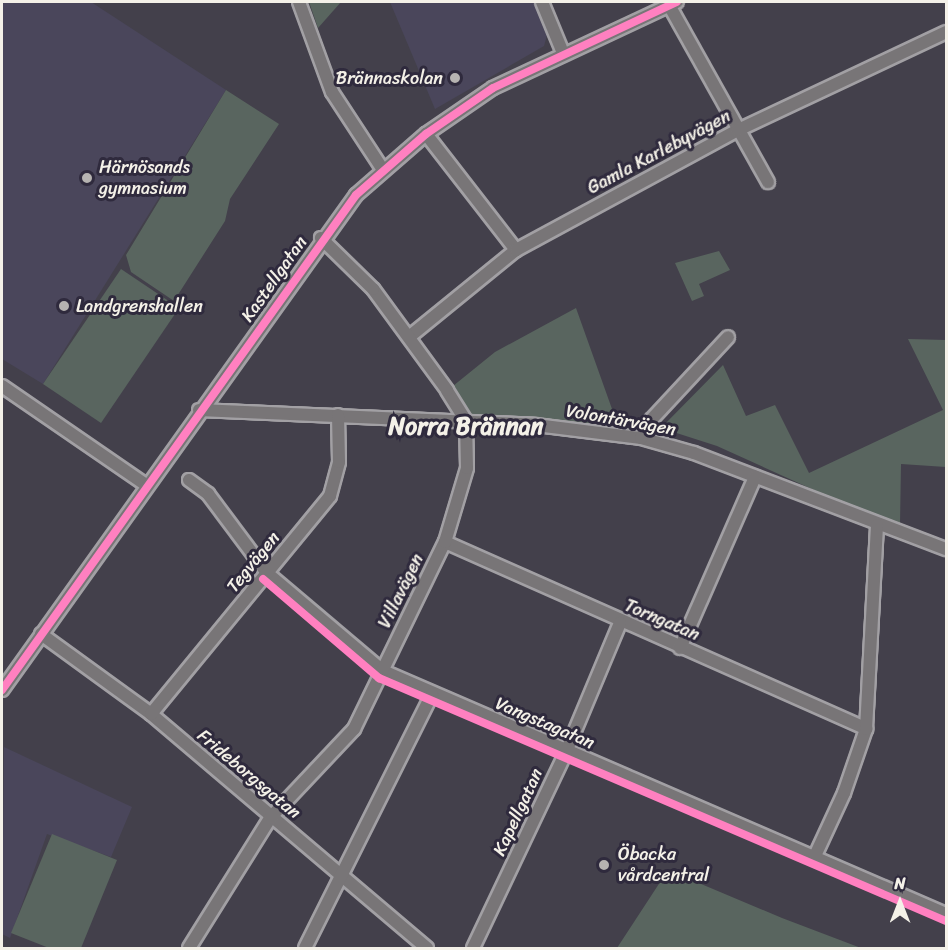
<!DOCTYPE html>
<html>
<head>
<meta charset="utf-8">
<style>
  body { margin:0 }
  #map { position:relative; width:948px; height:950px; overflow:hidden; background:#43404b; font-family:Sriracha,sans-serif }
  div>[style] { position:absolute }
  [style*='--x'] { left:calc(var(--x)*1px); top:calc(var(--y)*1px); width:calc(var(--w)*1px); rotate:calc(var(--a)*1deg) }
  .built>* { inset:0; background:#4a465b }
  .green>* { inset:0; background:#59655f }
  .roads { filter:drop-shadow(2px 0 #a2a0a4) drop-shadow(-2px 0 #a2a0a4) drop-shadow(0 2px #a2a0a4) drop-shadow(0 -2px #a2a0a4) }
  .street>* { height:12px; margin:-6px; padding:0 6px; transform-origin:6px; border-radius:6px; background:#787577 }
  .cycleway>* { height:8px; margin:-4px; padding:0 4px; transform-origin:4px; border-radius:4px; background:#ff80c0 }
  .dots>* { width:16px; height:16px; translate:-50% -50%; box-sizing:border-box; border:3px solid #2f2a3d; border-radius:50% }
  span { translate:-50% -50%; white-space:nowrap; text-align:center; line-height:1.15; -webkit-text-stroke:6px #2f2a3d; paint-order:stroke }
  .poi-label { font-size:18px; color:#f4f1e8 }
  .right { translate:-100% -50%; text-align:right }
  .left { translate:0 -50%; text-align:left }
  .street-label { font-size:18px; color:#f4f1e8 }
  .district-label { font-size:24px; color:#f4f1e8; font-weight:700 }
  .frame { position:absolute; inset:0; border:3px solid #f4f1e8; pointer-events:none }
  .north { position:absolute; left:870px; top:872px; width:60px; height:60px; -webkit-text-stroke:4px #2f2a3d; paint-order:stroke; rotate:0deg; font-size:16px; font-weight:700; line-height:24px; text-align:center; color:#f4f1e8 }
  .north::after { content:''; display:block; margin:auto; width:21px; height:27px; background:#f4f1e8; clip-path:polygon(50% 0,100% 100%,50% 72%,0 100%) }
</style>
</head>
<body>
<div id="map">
  <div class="built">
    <div style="clip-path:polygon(2px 2px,91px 2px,226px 90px,43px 384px,2px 359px)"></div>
    <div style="clip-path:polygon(390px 2px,533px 2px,548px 31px,544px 46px,435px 109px)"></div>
    <div style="clip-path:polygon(4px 747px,132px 807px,111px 857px,47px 834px,10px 938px,2px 934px)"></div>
  </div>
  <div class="green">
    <div style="clip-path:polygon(309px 2px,341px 2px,318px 28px)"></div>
    <div style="clip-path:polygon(226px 90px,279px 124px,230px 199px,225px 221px,174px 301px,131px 272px,126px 255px)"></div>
    <div style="clip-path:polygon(719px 251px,730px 270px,699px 284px,704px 296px,692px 301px,675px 263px)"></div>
    <div style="clip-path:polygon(121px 269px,179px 308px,101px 423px,43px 384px)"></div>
    <div style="clip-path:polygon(576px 308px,617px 423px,553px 424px,483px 414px,473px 418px,453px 386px,495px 352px)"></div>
    <div style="clip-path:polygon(908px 339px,946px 340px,946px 467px,901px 464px,900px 524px,887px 523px,717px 446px,661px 428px,723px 365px,746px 416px,775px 405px,809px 473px,943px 410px)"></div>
    <div style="clip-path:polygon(52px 834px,117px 860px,81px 948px,49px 948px,11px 933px)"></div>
    <div style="clip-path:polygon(668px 870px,782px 918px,861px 948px,617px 948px)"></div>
  </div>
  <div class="roads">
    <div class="street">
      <div style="--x:299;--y:2;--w:96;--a:69.9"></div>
      <div style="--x:332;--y:92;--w:93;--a:56.8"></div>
      <div style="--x:542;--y:2;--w:55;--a:67.6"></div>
      <div style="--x:669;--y:5;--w:203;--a:60.8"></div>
      <div style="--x:426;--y:134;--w:147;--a:52.2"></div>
      <div style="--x:409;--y:337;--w:138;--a:-39.1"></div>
      <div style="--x:516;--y:250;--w:252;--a:-28.4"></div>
      <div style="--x:738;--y:130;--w:230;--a:-25.2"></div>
      <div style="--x:2;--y:386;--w:175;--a:34.5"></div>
      <div style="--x:199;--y:410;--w:337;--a:2.5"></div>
      <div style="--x:536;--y:425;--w:106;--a:7.1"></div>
      <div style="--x:641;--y:438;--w:55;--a:15.8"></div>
      <div style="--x:694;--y:453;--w:270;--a:20.9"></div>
      <div style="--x:641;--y:438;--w:21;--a:-61"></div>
      <div style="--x:651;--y:420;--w:113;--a:-47.1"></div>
      <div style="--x:189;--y:480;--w:24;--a:36"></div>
      <div style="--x:208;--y:494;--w:99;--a:53.2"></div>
      <div style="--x:267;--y:573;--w:152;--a:40.2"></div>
      <div style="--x:383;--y:671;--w:613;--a:23.35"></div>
      <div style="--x:445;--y:542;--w:461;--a:23.9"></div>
      <div style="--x:41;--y:634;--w:136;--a:36"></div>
      <div style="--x:151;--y:714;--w:362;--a:40.3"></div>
      <div style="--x:680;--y:648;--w:187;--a:-66.3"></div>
      <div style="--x:2;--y:690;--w:609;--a:-54.43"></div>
      <div style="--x:356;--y:195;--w:93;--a:-41.1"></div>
      <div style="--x:426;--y:134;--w:81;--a:-34.5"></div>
      <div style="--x:493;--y:88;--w:203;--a:-25.1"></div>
      <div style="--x:151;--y:714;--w:282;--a:-50.6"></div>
      <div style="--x:330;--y:496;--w:35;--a:-75"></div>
      <div style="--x:339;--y:462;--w:47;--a:-91.2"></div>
      <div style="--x:814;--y:858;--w:72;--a:-65.2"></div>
      <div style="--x:844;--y:793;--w:68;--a:-71"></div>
      <div style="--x:866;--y:729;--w:204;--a:-86.9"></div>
      <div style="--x:189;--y:948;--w:155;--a:-58"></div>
      <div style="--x:271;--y:817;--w:121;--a:-46.7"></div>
      <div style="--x:354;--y:729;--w:208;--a:-64.1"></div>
      <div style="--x:445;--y:542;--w:77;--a:-73.4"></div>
      <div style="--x:467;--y:468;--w:47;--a:-91.2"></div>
      <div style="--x:466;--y:421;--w:36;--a:-122"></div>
      <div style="--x:447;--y:390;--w:125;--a:-126.2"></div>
      <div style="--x:373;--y:289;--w:73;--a:-135.6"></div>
      <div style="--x:305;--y:948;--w:284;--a:-63.4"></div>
      <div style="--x:473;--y:948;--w:217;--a:-64.6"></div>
      <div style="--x:566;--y:752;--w:140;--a:-67.3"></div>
    </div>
  </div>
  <div class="cycleway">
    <div style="--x:263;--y:579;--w:153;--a:40.5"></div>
    <div style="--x:379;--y:678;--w:617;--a:23.2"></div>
    <div style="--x:2;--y:690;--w:609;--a:-54.43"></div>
    <div style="--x:356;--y:195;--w:93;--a:-41.1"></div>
    <div style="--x:426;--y:134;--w:81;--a:-34.5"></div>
    <div style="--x:493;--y:88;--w:203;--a:-25.1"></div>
  </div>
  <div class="dots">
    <div style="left:455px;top:78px;background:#b6b3b1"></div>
    <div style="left:87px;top:178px;background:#b6b3b1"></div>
    <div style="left:64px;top:306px;background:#b6b3b1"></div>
    <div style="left:604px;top:865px;background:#b6b3b1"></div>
  </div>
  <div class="poi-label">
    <span class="right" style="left:443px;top:78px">Brännaskolan</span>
    <span class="left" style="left:99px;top:178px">Härnösands<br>gymnasium</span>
    <span class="left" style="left:76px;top:306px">Landgrenshallen</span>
    <span class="left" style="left:618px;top:865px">Öbacka<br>vårdcentral</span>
  </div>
  <div class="street-label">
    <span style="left:659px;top:152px;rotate:-28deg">Gamla Karlebyvägen</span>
    <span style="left:274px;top:279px;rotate:-55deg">Kastellgatan</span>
    <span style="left:621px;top:420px;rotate:10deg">Volontärvägen</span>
    <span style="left:253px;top:562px;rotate:-51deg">Tegvägen</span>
    <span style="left:401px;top:591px;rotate:-64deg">Villavägen</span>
    <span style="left:662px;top:620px;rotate:23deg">Torngatan</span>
    <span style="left:545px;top:723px;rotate:23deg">Vangstagatan</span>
    <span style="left:249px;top:774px;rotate:40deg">Frideborgsgatan</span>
    <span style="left:518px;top:812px;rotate:-65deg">Kapellgatan</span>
  </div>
  <div class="district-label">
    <span style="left:466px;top:427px">Norra Brännan</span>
  </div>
  <div class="frame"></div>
  <div class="north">N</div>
</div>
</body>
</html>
